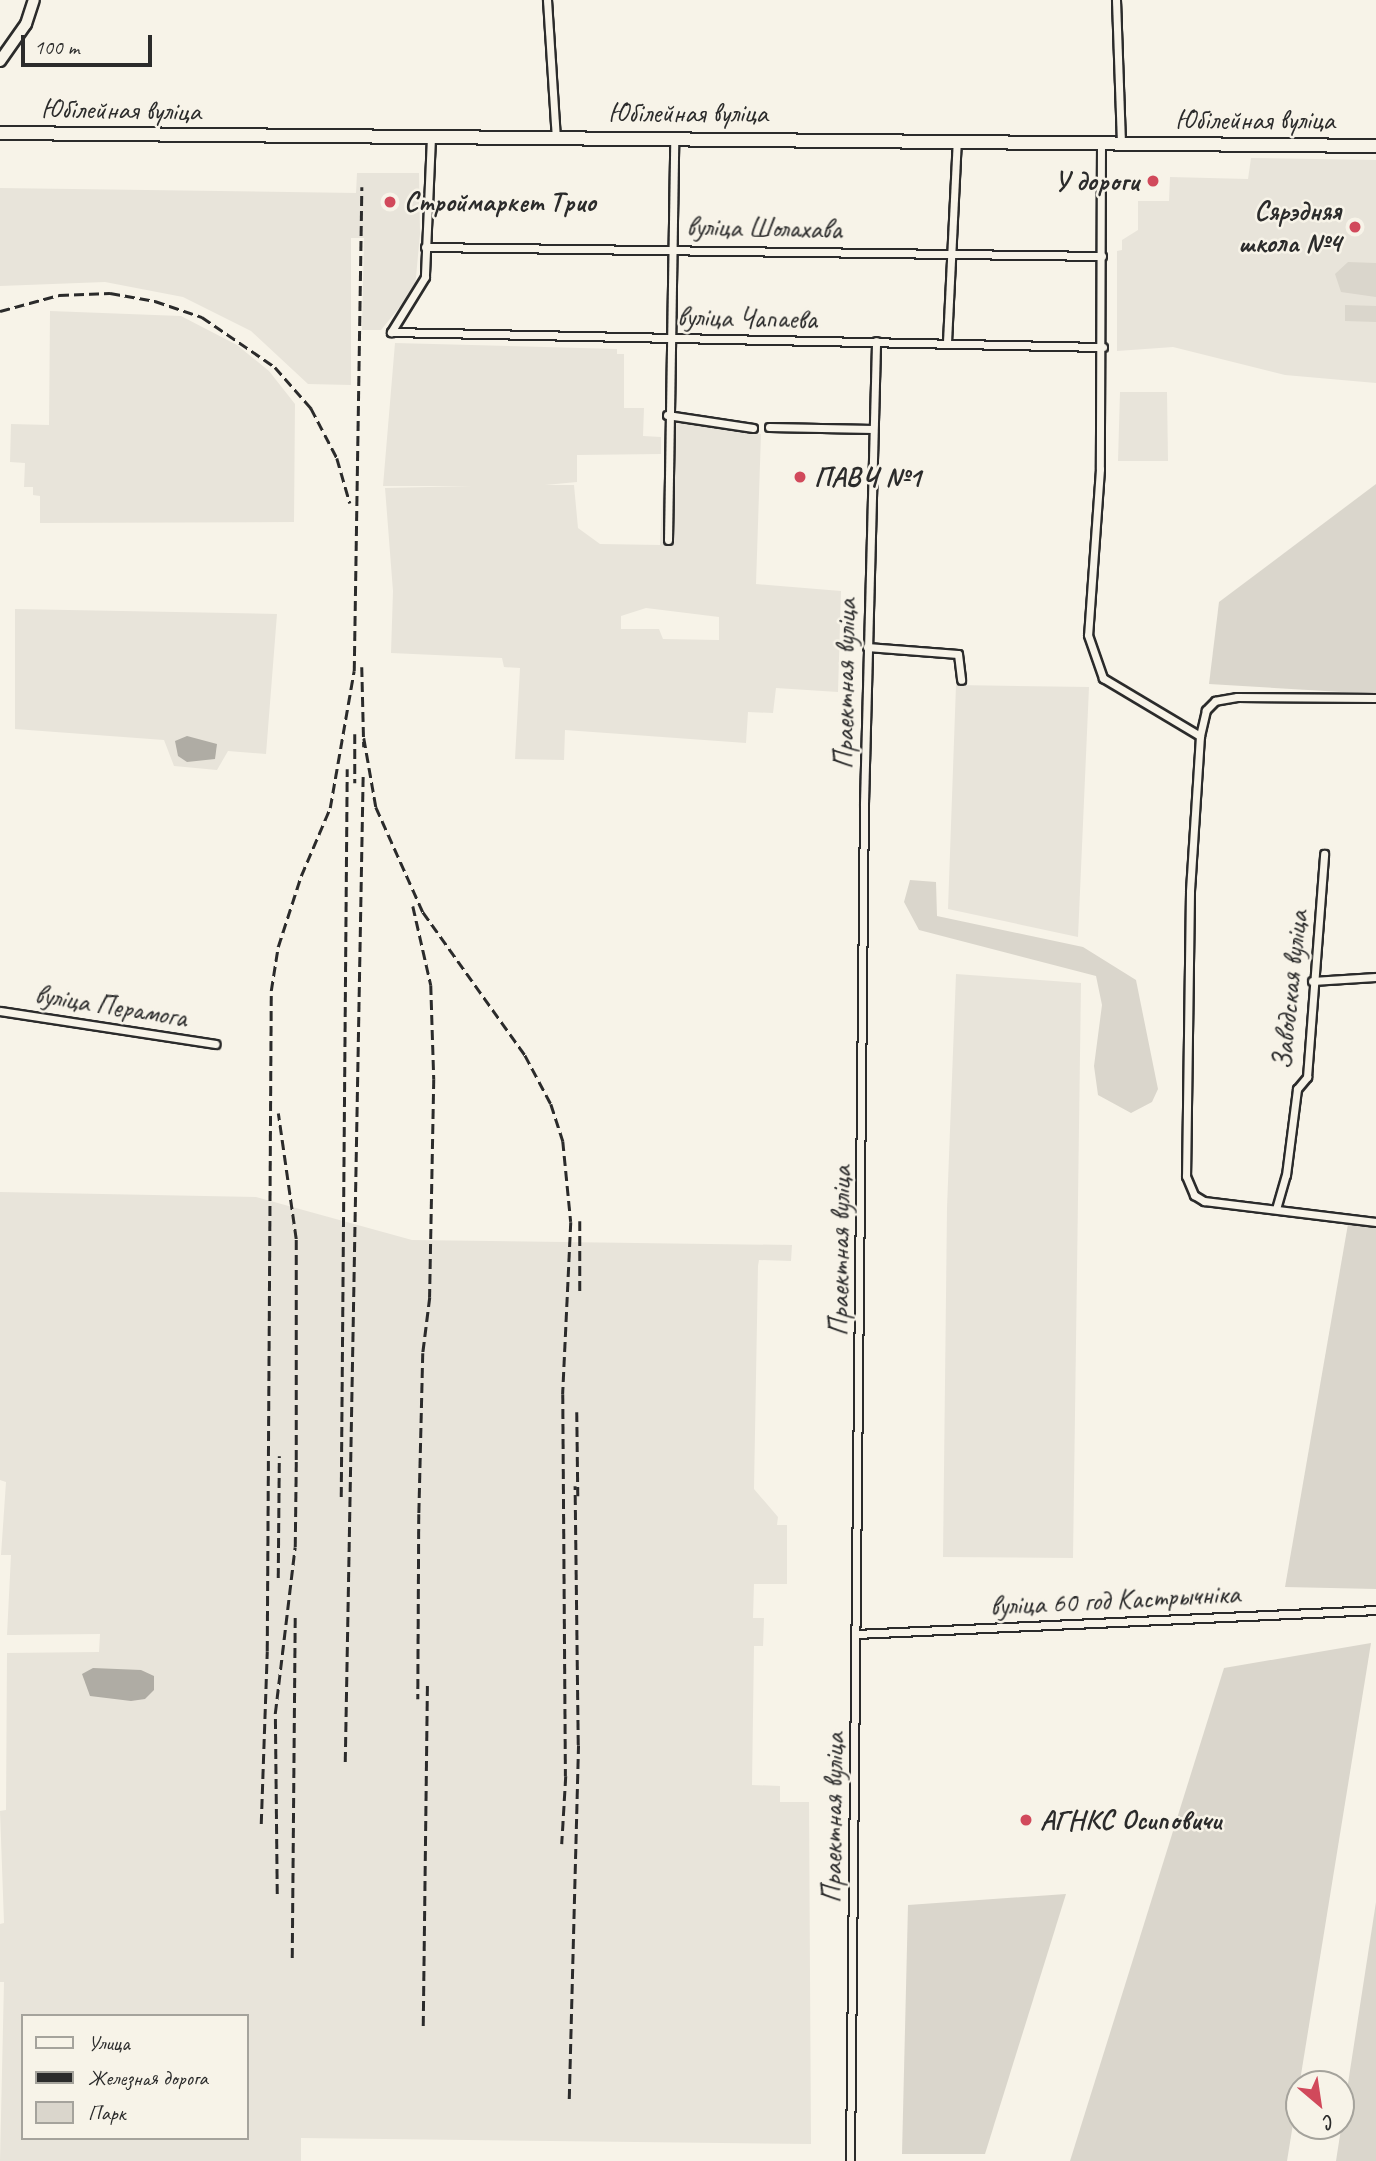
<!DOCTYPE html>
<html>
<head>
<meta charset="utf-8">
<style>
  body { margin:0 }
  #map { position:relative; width:1376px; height:2161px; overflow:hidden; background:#f7f3e8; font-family:Caveat,sans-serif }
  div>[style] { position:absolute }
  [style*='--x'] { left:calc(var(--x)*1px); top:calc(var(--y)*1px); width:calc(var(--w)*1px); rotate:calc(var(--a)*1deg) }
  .built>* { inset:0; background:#e8e4da }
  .green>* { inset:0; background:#dad6cc }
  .water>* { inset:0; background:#afaca4 }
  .roads { filter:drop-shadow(2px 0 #2b2b2b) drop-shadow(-2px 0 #2b2b2b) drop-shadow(0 2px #2b2b2b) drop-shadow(0 -2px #2b2b2b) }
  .street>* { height:7px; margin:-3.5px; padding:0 3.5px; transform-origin:3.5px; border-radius:3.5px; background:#f7f3e8 }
  .secondary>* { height:10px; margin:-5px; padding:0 5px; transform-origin:5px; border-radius:5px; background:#f7f3e8 }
  .primary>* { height:12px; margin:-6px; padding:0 6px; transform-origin:6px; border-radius:6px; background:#f7f3e8 }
  .rail>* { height:2.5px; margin-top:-1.25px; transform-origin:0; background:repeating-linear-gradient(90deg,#2b2b2b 0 10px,transparent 0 15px) }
  .dots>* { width:19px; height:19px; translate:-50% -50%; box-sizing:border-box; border:4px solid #f7f3e8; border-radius:50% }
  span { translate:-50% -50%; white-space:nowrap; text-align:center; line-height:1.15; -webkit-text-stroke:5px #f7f3e8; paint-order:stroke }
  .street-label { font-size:28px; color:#2b2b2b }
  .poi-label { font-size:28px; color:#2b2b2b; font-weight:700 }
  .right { translate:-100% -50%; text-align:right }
  .left { translate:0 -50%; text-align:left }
  .legend { position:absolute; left:21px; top:2014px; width:228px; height:126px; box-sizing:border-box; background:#f7f3e8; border:2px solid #a5a39c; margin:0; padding:9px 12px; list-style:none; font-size:21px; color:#2b2b2b }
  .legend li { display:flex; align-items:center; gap:14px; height:35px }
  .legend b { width:35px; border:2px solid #a5a39c }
  .north { position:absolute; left:1285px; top:2070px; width:70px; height:70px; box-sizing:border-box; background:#f7f3e8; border:2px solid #a5a39c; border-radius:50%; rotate:151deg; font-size:19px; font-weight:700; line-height:28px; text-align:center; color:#2b2b2b }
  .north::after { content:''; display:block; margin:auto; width:24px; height:32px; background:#d1495b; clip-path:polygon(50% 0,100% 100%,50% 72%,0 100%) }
  .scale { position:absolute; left:21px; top:35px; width:131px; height:32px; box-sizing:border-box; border:4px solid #2b2b2b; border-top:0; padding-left:9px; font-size:21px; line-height:24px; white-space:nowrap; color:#2b2b2b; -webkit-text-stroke:5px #f7f3e8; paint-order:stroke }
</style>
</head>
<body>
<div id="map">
  <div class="built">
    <div style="clip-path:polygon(1251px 158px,1376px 160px,1376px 383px,1285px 375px,1173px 347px,1117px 351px,1117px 251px,1122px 250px,1122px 240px,1138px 230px,1138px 201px,1169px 201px,1170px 177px,1248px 179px)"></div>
    <div style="clip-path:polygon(357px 173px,419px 173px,420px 234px,415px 288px,381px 330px,362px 330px,364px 238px,351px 238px,351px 385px,308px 384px,251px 331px,183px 297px,105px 282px,0 286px,0 188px,356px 193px)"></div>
    <div style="clip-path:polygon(50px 311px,181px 316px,237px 345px,269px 371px,295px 404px,294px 522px,40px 523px,40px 496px,33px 495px,33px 487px,24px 487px,25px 463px,10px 462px,11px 424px,49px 425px)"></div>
    <div style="clip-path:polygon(evenodd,395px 343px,617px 349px,617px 354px,624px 354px,624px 408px,644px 408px,643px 436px,661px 437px,661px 454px,577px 455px,577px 482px,545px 485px,574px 485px,578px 528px,600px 544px,660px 545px,666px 420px,761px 434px,756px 584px,841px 591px,838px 692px,776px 688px,773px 713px,748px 712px,746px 743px,565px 730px,564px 760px,515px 759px,520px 668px,504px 667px,502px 658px,391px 653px,393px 591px,385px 488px,472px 486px,383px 486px,395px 343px,646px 608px,719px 617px,719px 640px,663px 639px,659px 629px,621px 629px,621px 616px,646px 608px)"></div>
    <div style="clip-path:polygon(1120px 392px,1167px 392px,1168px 461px,1118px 461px)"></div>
    <div style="clip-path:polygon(15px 609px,277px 614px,266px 754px,228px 751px,217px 770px,174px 766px,164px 740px,15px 729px)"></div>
    <div style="clip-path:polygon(956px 685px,1089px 687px,1078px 937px,948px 909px)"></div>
    <div style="clip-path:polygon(956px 974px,1081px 983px,1073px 1558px,943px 1557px,947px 1208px)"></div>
    <div style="clip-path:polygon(evenodd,0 1192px,256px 1197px,412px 1240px,792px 1245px,791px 1261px,759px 1260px,758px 1266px,754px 1489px,778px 1517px,777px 1525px,787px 1525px,787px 1584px,754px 1584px,753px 1618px,764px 1618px,763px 1646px,754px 1646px,752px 1785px,780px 1786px,780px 1802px,809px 1802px,811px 2144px,301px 2138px,301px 2161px,0 2161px,4px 1982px,0 1982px,0 1924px,4px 1923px,0 1811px,6px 1810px,7px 1653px,99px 1652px,100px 1634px,7px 1635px,11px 1555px,1px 1555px,6px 1482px,0 1480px,0 1192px,23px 2016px,247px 2016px,247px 2138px,23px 2138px,23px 2016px)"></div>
  </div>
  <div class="green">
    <div style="clip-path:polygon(1348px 262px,1376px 263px,1376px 297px,1341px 292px,1335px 274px)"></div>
    <div style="clip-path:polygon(1345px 305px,1376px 306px,1376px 322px,1345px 321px)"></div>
    <div style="clip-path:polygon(1376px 484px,1376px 694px,1209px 684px,1219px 602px)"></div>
    <div style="clip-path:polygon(910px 880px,936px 882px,937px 916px,1083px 947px,1136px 980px,1158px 1089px,1152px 1102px,1131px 1113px,1098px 1095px,1094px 1066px,1102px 1005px,1096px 976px,919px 930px,904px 902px)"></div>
    <div style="clip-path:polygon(1348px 1224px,1376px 1228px,1376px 1589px,1285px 1587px)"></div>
    <div style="clip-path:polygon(1371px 1643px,1287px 2161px,1070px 2161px,1224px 1668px)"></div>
    <div style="clip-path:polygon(1066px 1894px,985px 2154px,902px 2154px,908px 1905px)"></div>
    <div style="clip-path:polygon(1376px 1902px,1376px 2161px,1336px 2161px)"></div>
  </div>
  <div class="water">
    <div style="clip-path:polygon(187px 736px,217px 744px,215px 759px,187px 762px,178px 756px,175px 741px)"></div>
    <div style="clip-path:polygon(93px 1668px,141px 1670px,154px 1676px,154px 1690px,145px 1699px,131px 1701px,90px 1696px,82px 1674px)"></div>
  </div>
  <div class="roads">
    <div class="street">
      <div style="--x:547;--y:0;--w:138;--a:86.3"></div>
      <div style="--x:1116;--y:0;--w:144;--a:88"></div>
      <div style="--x:431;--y:137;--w:140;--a:92.5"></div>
      <div style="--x:425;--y:277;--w:65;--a:121.7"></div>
      <div style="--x:391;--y:332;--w:712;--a:1.21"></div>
      <div style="--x:1101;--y:144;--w:325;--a:90.2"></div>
      <div style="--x:1100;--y:469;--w:166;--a:94.1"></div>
      <div style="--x:1088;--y:635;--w:46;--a:70.8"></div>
      <div style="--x:1103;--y:678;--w:113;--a:30.9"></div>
      <div style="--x:425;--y:247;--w:677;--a:0.76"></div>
      <div style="--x:947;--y:342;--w:201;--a:-87.2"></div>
      <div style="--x:667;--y:415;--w:87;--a:8.6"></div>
      <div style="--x:769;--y:427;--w:104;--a:1.1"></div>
      <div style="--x:668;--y:540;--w:403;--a:-89.1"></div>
      <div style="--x:867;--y:647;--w:91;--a:4.4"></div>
      <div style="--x:958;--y:654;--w:26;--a:83"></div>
      <div style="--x:1376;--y:698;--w:139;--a:-179.6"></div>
      <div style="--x:1237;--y:697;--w:22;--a:170"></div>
      <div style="--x:1215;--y:701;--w:13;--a:135"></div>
      <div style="--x:1206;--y:710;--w:27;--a:103"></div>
      <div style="--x:1200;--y:736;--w:156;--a:93.7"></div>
      <div style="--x:1190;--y:892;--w:284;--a:90.8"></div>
      <div style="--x:1186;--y:1176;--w:21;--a:67"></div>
      <div style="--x:1194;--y:1195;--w:12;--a:31"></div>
      <div style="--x:1204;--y:1201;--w:173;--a:7"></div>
      <div style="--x:1312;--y:981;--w:64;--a:-3.6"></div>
      <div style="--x:0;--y:1011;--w:218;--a:8.7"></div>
      <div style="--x:1276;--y:1209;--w:35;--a:-74"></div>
      <div style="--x:1286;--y:1175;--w:87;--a:-82.7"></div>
      <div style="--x:1297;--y:1089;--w:16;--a:-50"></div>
      <div style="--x:1307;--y:1077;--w:224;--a:-85.6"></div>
      <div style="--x:856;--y:1634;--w:521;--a:-2.64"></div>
      <div style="--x:850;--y:2161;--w:1358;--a:-89.41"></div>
      <div style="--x:864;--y:803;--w:462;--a:-88.5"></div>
    </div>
    <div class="secondary">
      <div style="--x:0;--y:61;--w:45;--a:-54.9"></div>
      <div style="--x:26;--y:24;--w:25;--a:-72"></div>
    </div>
    <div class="primary">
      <div style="--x:0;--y:133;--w:1376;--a:0.54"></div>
    </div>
  </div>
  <div class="rail">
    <div style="--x:0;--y:311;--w:61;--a:-15.2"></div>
    <div style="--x:59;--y:295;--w:51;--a:-2.2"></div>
    <div style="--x:110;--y:293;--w:46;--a:10.1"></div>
    <div style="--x:155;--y:301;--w:50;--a:18.8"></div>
    <div style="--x:202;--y:317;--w:88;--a:34.4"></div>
    <div style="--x:275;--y:367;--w:55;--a:48.7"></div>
    <div style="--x:311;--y:408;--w:56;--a:62.5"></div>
    <div style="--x:337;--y:458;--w:47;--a:73.9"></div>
    <div style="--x:362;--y:667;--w:80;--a:88.6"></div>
    <div style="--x:355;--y:734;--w:49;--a:90"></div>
    <div style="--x:364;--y:738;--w:70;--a:80.1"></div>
    <div style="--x:376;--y:807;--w:115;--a:65.9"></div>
    <div style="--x:423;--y:912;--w:176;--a:54.5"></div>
    <div style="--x:525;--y:1055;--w:55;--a:62"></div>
    <div style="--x:551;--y:1104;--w:39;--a:72"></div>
    <div style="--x:563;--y:1141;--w:81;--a:84.4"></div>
    <div style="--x:571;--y:1222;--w:172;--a:92.7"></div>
    <div style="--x:563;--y:1394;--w:382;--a:89.6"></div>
    <div style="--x:566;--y:1776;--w:68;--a:93.4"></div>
    <div style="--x:413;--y:906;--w:81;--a:77.2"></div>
    <div style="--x:431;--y:985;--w:94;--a:88.2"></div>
    <div style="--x:434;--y:1079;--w:218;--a:91.1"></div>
    <div style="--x:430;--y:1297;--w:56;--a:97.1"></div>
    <div style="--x:423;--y:1353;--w:161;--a:91.4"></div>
    <div style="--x:419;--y:1514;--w:185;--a:90.3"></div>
    <div style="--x:580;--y:1221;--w:72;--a:90"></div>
    <div style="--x:577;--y:1412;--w:84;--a:89.3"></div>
    <div style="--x:341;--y:1497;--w:728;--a:-89.53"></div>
    <div style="--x:278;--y:1578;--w:122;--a:-89.5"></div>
    <div style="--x:345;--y:1762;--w:990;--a:-88.96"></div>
    <div style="--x:261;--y:1824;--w:173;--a:-88"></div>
    <div style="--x:267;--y:1651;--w:660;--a:-89.65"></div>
    <div style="--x:271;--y:991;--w:45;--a:-81"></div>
    <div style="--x:278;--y:947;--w:75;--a:-72.1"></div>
    <div style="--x:301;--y:876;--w:74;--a:-66.9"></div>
    <div style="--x:330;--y:808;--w:139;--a:-80.1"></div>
    <div style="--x:354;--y:671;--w:484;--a:-89.1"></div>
    <div style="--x:277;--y:1894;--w:180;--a:-90.6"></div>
    <div style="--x:275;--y:1714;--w:168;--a:-83.2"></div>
    <div style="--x:295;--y:1547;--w:87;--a:-89.3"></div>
    <div style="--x:296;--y:1460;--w:221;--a:-90"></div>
    <div style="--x:296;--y:1239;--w:127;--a:-98.1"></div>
    <div style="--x:292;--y:1958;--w:344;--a:-89.5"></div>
    <div style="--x:423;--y:2026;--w:341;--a:-89.3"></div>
    <div style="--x:569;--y:2099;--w:354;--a:-88.5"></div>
    <div style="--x:578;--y:1745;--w:259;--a:-90.7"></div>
  </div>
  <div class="dots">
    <div style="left:1153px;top:181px;background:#d1495b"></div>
    <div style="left:390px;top:202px;background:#d1495b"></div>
    <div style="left:1355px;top:227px;background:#d1495b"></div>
    <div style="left:800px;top:477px;background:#d1495b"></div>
    <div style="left:1026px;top:1820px;background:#d1495b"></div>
  </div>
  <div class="street-label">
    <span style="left:121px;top:110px;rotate:1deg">Юбілейная вуліца</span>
    <span style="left:688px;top:113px">Юбілейная вуліца</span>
    <span style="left:1255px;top:120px">Юбілейная вуліца</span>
    <span style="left:764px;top:228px;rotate:1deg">вуліца Шолахава</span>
    <span style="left:747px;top:318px;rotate:1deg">вуліца Чапаева</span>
    <span style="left:845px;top:684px;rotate:-89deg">Праектная вуліца</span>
    <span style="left:1290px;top:990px;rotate:-84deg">Заводская вуліца</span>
    <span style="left:111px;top:1006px;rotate:9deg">вуліца Перамога</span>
    <span style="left:840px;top:1251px;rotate:-89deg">Праектная вуліца</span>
    <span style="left:1115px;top:1600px;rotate:-3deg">вуліца 60 год Кастрычніка</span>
    <span style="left:833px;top:1818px;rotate:-89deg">Праектная вуліца</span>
  </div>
  <div class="poi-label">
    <span class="right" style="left:1139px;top:181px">У дороги</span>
    <span class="left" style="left:404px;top:202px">Строймаркет Трио</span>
    <span class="right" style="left:1341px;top:227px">Сярэдняя<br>школа №4</span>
    <span class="left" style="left:814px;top:477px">ПАВЧ №1</span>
    <span class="left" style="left:1040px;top:1820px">АГНКС Осиповичи</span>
  </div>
  <ul class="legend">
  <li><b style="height:9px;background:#f7f3e8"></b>Улица</li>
  <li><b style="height:9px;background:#2b2b2b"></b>Железная дорога</li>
  <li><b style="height:19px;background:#dad6cc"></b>Парк</li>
  </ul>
  <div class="north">С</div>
  <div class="scale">100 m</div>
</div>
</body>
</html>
